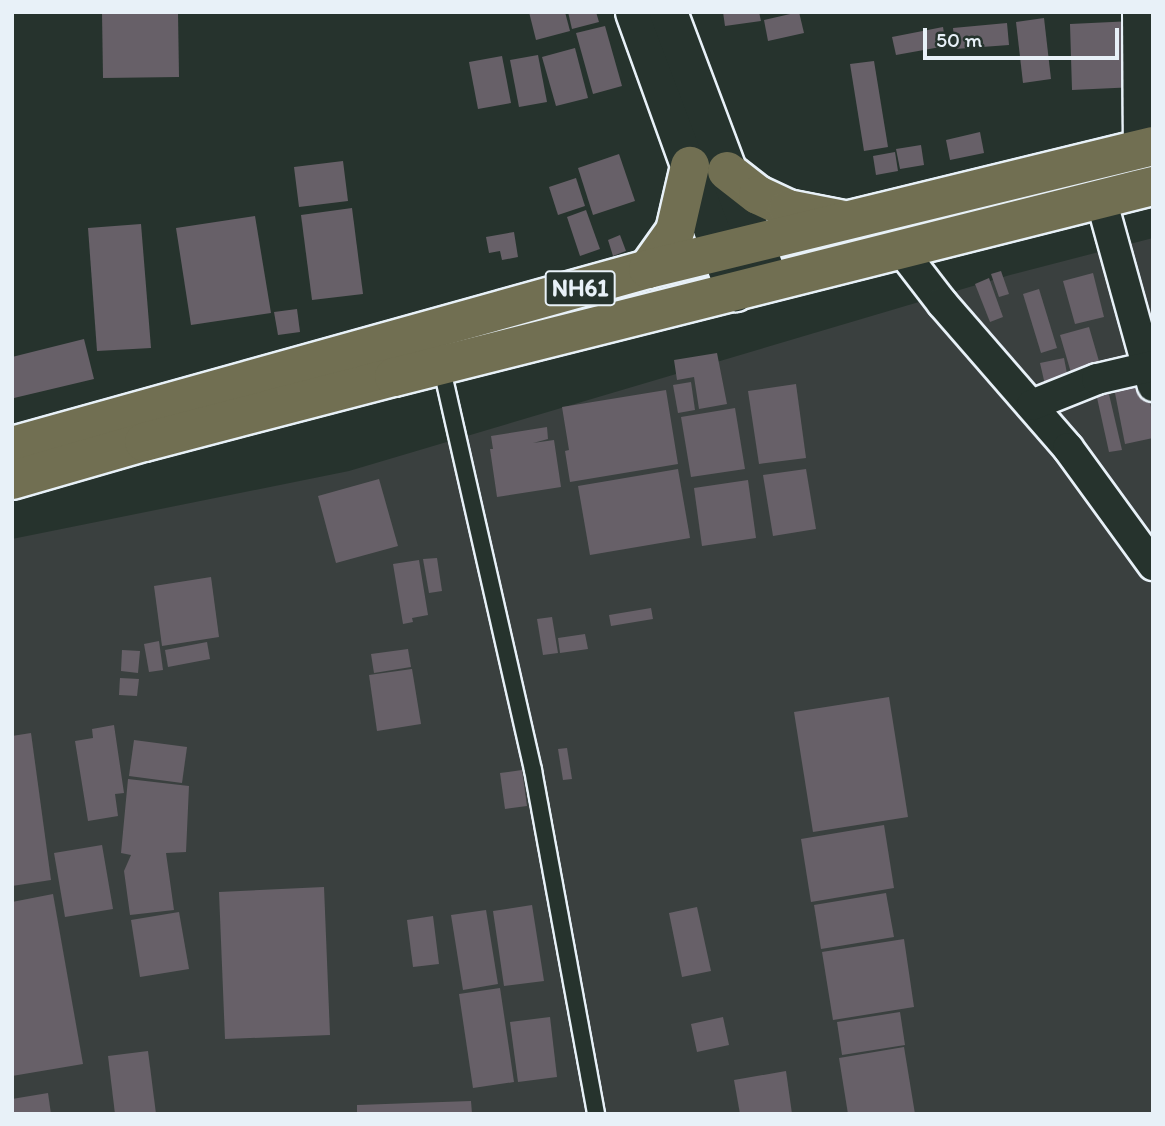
<!DOCTYPE html>
<html>
<head>
<meta charset="utf-8">
<style>
  body { margin:0 }
  #map { position:relative; width:1165px; height:1126px; overflow:hidden; background:#26332d; font-family:Itim,sans-serif }
  div>[style] { position:absolute }
  [style*='--x'] { left:calc(var(--x)*1px); top:calc(var(--y)*1px); width:calc(var(--w)*1px); rotate:calc(var(--a)*1deg) }
  .built>* { inset:0; background:#3a403f }
  .building>* { inset:0; background:#676068 }
  .roads { filter:drop-shadow(2px 0 #e8f1f8) drop-shadow(-2px 0 #e8f1f8) drop-shadow(0 2px #e8f1f8) drop-shadow(0 -2px #e8f1f8) }
  .service>* { height:16px; margin:-8px; padding:0 8px; transform-origin:8px; border-radius:8px; background:#26332d }
  .minor>* { height:30px; margin:-15px; padding:0 15px; transform-origin:15px; border-radius:15px; background:#26332d }
  .tertiary>* { height:37px; margin:-18.5px; padding:0 18.5px; transform-origin:18.5px; border-radius:18.5px; background:#26332d }
  .trunk>* { height:38px; margin:-19px; padding:0 19px; transform-origin:19px; border-radius:19px; background:#716f52 }
  span { translate:-50% -50%; white-space:nowrap; text-align:center; line-height:1.15; -webkit-text-stroke:6px #26332d; paint-order:stroke }
  .shield-label span { padding:2px 5px; background:#26332d; border:2px solid; border-radius:5px; -webkit-text-stroke-width:0 }
  .shield-label { font-size:24px; color:#e8f1f8; font-weight:700 }
  .frame { position:absolute; inset:0; border:14px solid #e8f1f8; pointer-events:none }
  .scale { position:absolute; left:923px; top:28px; width:196px; height:32px; box-sizing:border-box; border:4px solid #e8f1f8; border-top:0; padding-left:9px; font-size:21px; line-height:24px; white-space:nowrap; color:#e8f1f8; -webkit-text-stroke:5px #26332d; paint-order:stroke }
</style>
</head>
<body>
<div id="map">
  <div class="built">
    <div style="clip-path:polygon(1153px 238px,1153px 1114px,12px 1114px,12px 539px,349px 471px,1010px 275px)"></div>
  </div>
  <div class="building">
    <div style="clip-path:polygon(102px 12px,178px 12px,179px 77px,103px 78px)"></div>
    <div style="clip-path:polygon(529px 12px,565px 12px,570px 31px,536px 40px)"></div>
    <div style="clip-path:polygon(568px 12px,596px 12px,599px 22px,572px 29px)"></div>
    <div style="clip-path:polygon(723px 12px,759px 12px,761px 21px,725px 26px)"></div>
    <div style="clip-path:polygon(799px 12px,804px 33px,768px 41px,764px 20px)"></div>
    <div style="clip-path:polygon(1044px 18px,1051px 79px,1023px 83px,1016px 22px)"></div>
    <div style="clip-path:polygon(1133px 21px,1136px 87px,1072px 90px,1070px 24px)"></div>
    <div style="clip-path:polygon(1007px 23px,1009px 45px,955px 49px,953px 28px)"></div>
    <div style="clip-path:polygon(605px 26px,622px 86px,593px 94px,576px 33px)"></div>
    <div style="clip-path:polygon(943px 27px,946px 46px,896px 55px,892px 37px)"></div>
    <div style="clip-path:polygon(575px 48px,588px 98px,556px 106px,542px 57px)"></div>
    <div style="clip-path:polygon(538px 55px,547px 102px,519px 107px,510px 60px)"></div>
    <div style="clip-path:polygon(502px 56px,511px 103px,478px 109px,469px 62px)"></div>
    <div style="clip-path:polygon(874px 61px,888px 147px,864px 151px,850px 64px)"></div>
    <div style="clip-path:polygon(980px 132px,984px 153px,950px 160px,946px 140px)"></div>
    <div style="clip-path:polygon(921px 145px,924px 165px,900px 169px,896px 149px)"></div>
    <div style="clip-path:polygon(895px 152px,898px 171px,876px 175px,873px 156px)"></div>
    <div style="clip-path:polygon(619px 154px,635px 201px,593px 215px,578px 168px)"></div>
    <div style="clip-path:polygon(343px 161px,348px 201px,299px 207px,294px 167px)"></div>
    <div style="clip-path:polygon(576px 178px,585px 206px,558px 215px,549px 187px)"></div>
    <div style="clip-path:polygon(352px 208px,363px 294px,312px 300px,301px 215px)"></div>
    <div style="clip-path:polygon(586px 210px,600px 249px,580px 256px,567px 217px)"></div>
    <div style="clip-path:polygon(255px 216px,271px 313px,191px 325px,176px 228px)"></div>
    <div style="clip-path:polygon(141px 224px,151px 348px,97px 351px,88px 228px)"></div>
    <div style="clip-path:polygon(514px 232px,518px 257px,502px 260px,500px 251px,489px 253px,486px 237px)"></div>
    <div style="clip-path:polygon(620px 235px,626px 251px,613px 256px,608px 240px)"></div>
    <div style="clip-path:polygon(1001px 271px,1009px 294px,999px 297px,991px 274px)"></div>
    <div style="clip-path:polygon(1093px 273px,1104px 317px,1075px 324px,1063px 281px)"></div>
    <div style="clip-path:polygon(989px 278px,1003px 317px,990px 322px,975px 284px)"></div>
    <div style="clip-path:polygon(1039px 289px,1057px 348px,1041px 353px,1023px 294px)"></div>
    <div style="clip-path:polygon(297px 309px,300px 332px,278px 335px,274px 312px)"></div>
    <div style="clip-path:polygon(1089px 327px,1103px 375px,1074px 383px,1060px 335px)"></div>
    <div style="clip-path:polygon(84px 339px,94px 379px,14px 398px,12px 357px)"></div>
    <div style="clip-path:polygon(717px 353px,727px 404px,699px 409px,694px 377px,677px 380px,674px 360px)"></div>
    <div style="clip-path:polygon(1064px 358px,1069px 384px,1046px 389px,1040px 363px)"></div>
    <div style="clip-path:polygon(1145px 381px,1153px 416px,1153px 438px,1125px 444px,1114px 388px)"></div>
    <div style="clip-path:polygon(691px 382px,695px 410px,678px 413px,673px 385px)"></div>
    <div style="clip-path:polygon(796px 384px,806px 458px,759px 464px,748px 391px)"></div>
    <div style="clip-path:polygon(666px 390px,678px 464px,570px 482px,565px 451px,569px 450px,562px 407px)"></div>
    <div style="clip-path:polygon(1108px 390px,1122px 450px,1109px 452px,1096px 393px)"></div>
    <div style="clip-path:polygon(735px 408px,745px 469px,691px 477px,681px 417px)"></div>
    <div style="clip-path:polygon(547px 427px,548px 439px,533px 443px,554px 440px,561px 487px,497px 497px,490px 449px,493px 449px,491px 436px)"></div>
    <div style="clip-path:polygon(678px 469px,690px 538px,590px 555px,578px 486px)"></div>
    <div style="clip-path:polygon(806px 469px,816px 529px,773px 536px,763px 475px)"></div>
    <div style="clip-path:polygon(379px 479px,398px 546px,336px 563px,318px 496px)"></div>
    <div style="clip-path:polygon(748px 480px,756px 538px,702px 546px,694px 488px)"></div>
    <div style="clip-path:polygon(437px 558px,442px 591px,429px 593px,423px 559px)"></div>
    <div style="clip-path:polygon(419px 560px,428px 615px,412px 618px,413px 622px,403px 624px,393px 564px)"></div>
    <div style="clip-path:polygon(211px 577px,219px 637px,162px 646px,154px 586px)"></div>
    <div style="clip-path:polygon(651px 608px,653px 619px,611px 626px,609px 615px)"></div>
    <div style="clip-path:polygon(552px 617px,558px 653px,543px 655px,537px 619px)"></div>
    <div style="clip-path:polygon(585px 634px,588px 649px,560px 653px,558px 638px)"></div>
    <div style="clip-path:polygon(159px 641px,163px 670px,149px 672px,144px 644px)"></div>
    <div style="clip-path:polygon(207px 642px,210px 659px,168px 667px,165px 650px)"></div>
    <div style="clip-path:polygon(408px 649px,411px 667px,374px 673px,371px 654px)"></div>
    <div style="clip-path:polygon(122px 650px,140px 651px,138px 673px,121px 671px)"></div>
    <div style="clip-path:polygon(412px 669px,421px 724px,377px 731px,369px 675px)"></div>
    <div style="clip-path:polygon(120px 678px,139px 679px,137px 696px,119px 695px)"></div>
    <div style="clip-path:polygon(889px 697px,908px 817px,813px 832px,794px 712px)"></div>
    <div style="clip-path:polygon(114px 725px,124px 793px,115px 794px,118px 816px,88px 821px,75px 741px,93px 738px,92px 729px)"></div>
    <div style="clip-path:polygon(31px 733px,51px 880px,12px 886px,12px 736px)"></div>
    <div style="clip-path:polygon(134px 740px,187px 747px,182px 783px,129px 776px)"></div>
    <div style="clip-path:polygon(567px 748px,572px 779px,563px 780px,558px 749px)"></div>
    <div style="clip-path:polygon(522px 770px,527px 806px,505px 809px,500px 773px)"></div>
    <div style="clip-path:polygon(128px 779px,189px 786px,186px 852px,166px 853px,174px 910px,130px 915px,124px 871px,131px 855px,121px 853px)"></div>
    <div style="clip-path:polygon(884px 825px,894px 888px,811px 902px,801px 839px)"></div>
    <div style="clip-path:polygon(102px 845px,113px 909px,65px 917px,54px 853px)"></div>
    <div style="clip-path:polygon(324px 887px,330px 1035px,225px 1039px,219px 892px)"></div>
    <div style="clip-path:polygon(886px 893px,894px 937px,821px 949px,814px 905px)"></div>
    <div style="clip-path:polygon(53px 894px,83px 1064px,12px 1076px,12px 902px)"></div>
    <div style="clip-path:polygon(532px 905px,544px 981px,504px 986px,493px 911px)"></div>
    <div style="clip-path:polygon(697px 907px,711px 971px,682px 977px,669px 913px)"></div>
    <div style="clip-path:polygon(486px 910px,498px 984px,463px 990px,451px 915px)"></div>
    <div style="clip-path:polygon(179px 912px,189px 969px,140px 977px,131px 920px)"></div>
    <div style="clip-path:polygon(433px 916px,439px 964px,413px 967px,407px 920px)"></div>
    <div style="clip-path:polygon(904px 939px,914px 1007px,833px 1020px,822px 952px)"></div>
    <div style="clip-path:polygon(500px 988px,514px 1082px,473px 1088px,459px 994px)"></div>
    <div style="clip-path:polygon(900px 1012px,905px 1045px,842px 1055px,837px 1022px)"></div>
    <div style="clip-path:polygon(550px 1017px,557px 1077px,518px 1082px,510px 1022px)"></div>
    <div style="clip-path:polygon(723px 1017px,729px 1045px,697px 1052px,691px 1024px)"></div>
    <div style="clip-path:polygon(904px 1047px,915px 1114px,848px 1114px,839px 1058px)"></div>
    <div style="clip-path:polygon(148px 1051px,156px 1114px,115px 1114px,108px 1056px)"></div>
    <div style="clip-path:polygon(786px 1071px,792px 1114px,740px 1114px,734px 1080px)"></div>
    <div style="clip-path:polygon(48px 1093px,51px 1114px,12px 1114px,12px 1099px)"></div>
    <div style="clip-path:polygon(471px 1101px,472px 1114px,357px 1114px,357px 1105px)"></div>
  </div>
  <div class="roads">
    <div class="service">
      <div style="--x:441;--y:365;--w:415;--a:77.2"></div>
      <div style="--x:533;--y:770;--w:350;--a:79.6"></div>
    </div>
    <div class="minor">
      <div style="--x:1138;--y:12;--w:137;--a:89.6"></div>
      <div style="--x:1101;--y:199;--w:194;--a:74.5"></div>
      <div style="--x:902;--y:251;--w:66;--a:52.4"></div>
      <div style="--x:942;--y:303;--w:192;--a:49"></div>
      <div style="--x:1068;--y:448;--w:145;--a:54"></div>
      <div style="--x:1032;--y:405;--w:70;--a:-21.8"></div>
      <div style="--x:1097;--y:379;--w:57;--a:-13.1"></div>
    </div>
    <div class="tertiary">
      <div style="--x:634;--y:12;--w:298;--a:70.2"></div>
      <div style="--x:668;--y:12;--w:276;--a:69.4"></div>
    </div>
    <div class="trunk">
      <div style="--x:727;--y:171;--w:39;--a:38"></div>
      <div style="--x:758;--y:195;--w:33;--a:25"></div>
      <div style="--x:788;--y:209;--w:52;--a:11.1"></div>
      <div style="--x:648;--y:269;--w:47;--a:-54.6"></div>
      <div style="--x:675;--y:231;--w:67;--a:-77"></div>
      <div style="--x:12;--y:446;--w:660;--a:-15.55"></div>
      <div style="--x:648;--y:269;--w:520;--a:-13.69"></div>
      <div style="--x:12;--y:480;--w:137;--a:-16.1"></div>
      <div style="--x:144;--y:442;--w:258;--a:-14.6"></div>
      <div style="--x:394;--y:377;--w:783;--a:-14.13"></div>
    </div>
  </div>
  <div class="shield-label">
    <span style="left:580px;top:288px">NH61</span>
  </div>
  <div class="frame"></div>
  <div class="scale">50 m</div>
</div>
</body>
</html>
